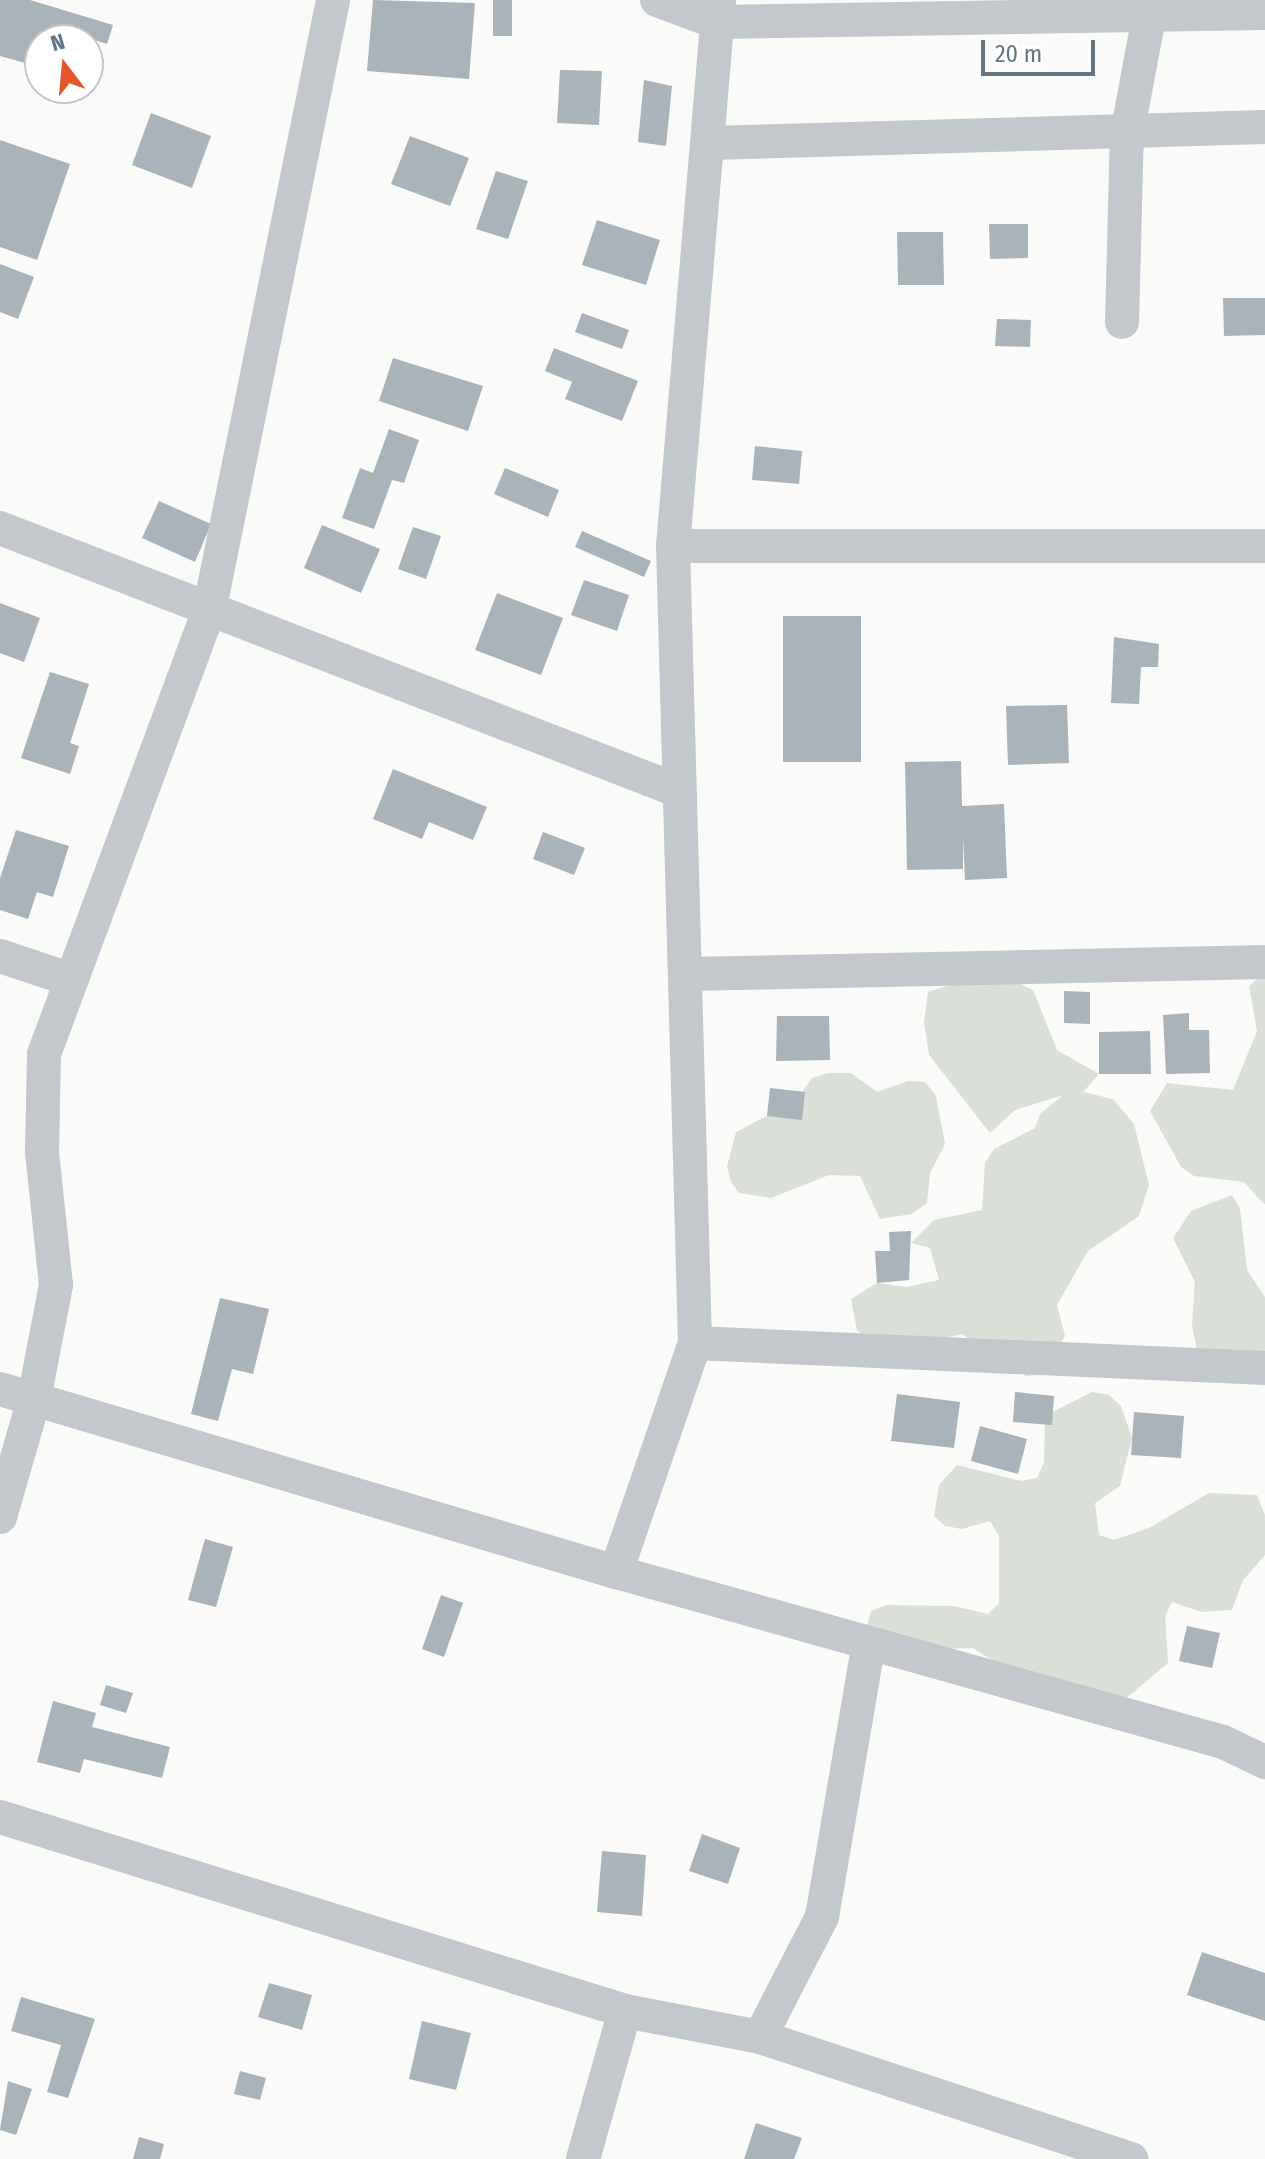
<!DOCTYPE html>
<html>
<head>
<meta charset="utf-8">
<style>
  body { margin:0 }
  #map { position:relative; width:1265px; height:2159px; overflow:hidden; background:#fafaf8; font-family:"Fira Sans Condensed",sans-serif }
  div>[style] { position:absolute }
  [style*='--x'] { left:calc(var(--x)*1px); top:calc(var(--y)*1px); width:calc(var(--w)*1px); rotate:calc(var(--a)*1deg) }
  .green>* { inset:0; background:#dadfd7 }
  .building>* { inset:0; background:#aab3b9 }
  .street>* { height:34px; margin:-17px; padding:0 17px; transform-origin:17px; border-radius:17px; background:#c3c8cc }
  span { translate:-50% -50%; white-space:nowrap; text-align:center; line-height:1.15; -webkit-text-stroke:8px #fff; paint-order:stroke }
  .north { position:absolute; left:24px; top:24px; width:80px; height:80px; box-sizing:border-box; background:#fff; border:2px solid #c1c8cd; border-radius:50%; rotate:344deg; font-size:22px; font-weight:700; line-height:32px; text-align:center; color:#657683 }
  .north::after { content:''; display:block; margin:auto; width:28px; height:36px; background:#e4572e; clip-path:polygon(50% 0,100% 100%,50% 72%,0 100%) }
  .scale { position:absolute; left:981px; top:40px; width:114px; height:36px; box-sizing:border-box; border:4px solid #657683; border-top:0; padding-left:10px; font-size:24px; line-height:28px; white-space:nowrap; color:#657683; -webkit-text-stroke:6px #fff; paint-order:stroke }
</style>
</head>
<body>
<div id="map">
  <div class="green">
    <div style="clip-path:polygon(1265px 972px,1265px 1204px,1264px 1204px,1244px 1182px,1194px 1176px,1181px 1167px,1150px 1111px,1167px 1083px,1233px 1090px,1257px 1031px,1249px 986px)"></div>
    <div style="clip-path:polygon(1018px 983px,1033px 990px,1057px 1050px,1099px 1074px,1083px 1092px,1113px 1099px,1134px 1124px,1149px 1185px,1139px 1216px,1088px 1251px,1057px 1305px,1065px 1336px,1040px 1375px,1026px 1376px,962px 1334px,917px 1344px,868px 1340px,857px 1330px,851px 1299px,877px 1283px,907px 1287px,939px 1280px,930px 1248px,911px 1243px,934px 1220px,982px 1210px,985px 1163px,994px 1149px,1035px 1128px,1040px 1114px,1063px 1095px,1015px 1110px,990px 1133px,929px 1055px,924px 1022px,928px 992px,953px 984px)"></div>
    <div style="clip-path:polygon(828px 1073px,851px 1073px,877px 1092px,908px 1081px,925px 1082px,936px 1096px,945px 1144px,930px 1173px,927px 1203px,912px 1214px,880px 1219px,860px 1176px,829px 1175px,771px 1198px,739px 1193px,731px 1182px,727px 1166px,736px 1132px,767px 1116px,784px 1117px,812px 1078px)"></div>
    <div style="clip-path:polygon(1232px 1195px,1240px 1208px,1247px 1270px,1265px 1297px,1265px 1368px,1198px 1355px,1192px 1325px,1195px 1282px,1173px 1238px,1191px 1211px)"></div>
    <div style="clip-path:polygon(1092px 1392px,1109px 1395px,1121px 1406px,1132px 1438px,1120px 1486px,1095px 1503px,1099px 1535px,1114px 1540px,1149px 1528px,1209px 1493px,1257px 1495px,1265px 1515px,1265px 1555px,1243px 1580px,1232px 1610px,1202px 1612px,1172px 1602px,1165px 1616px,1168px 1663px,1118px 1705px,1013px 1673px,973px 1648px,939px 1649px,867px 1626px,871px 1611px,887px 1605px,954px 1606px,988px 1614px,999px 1603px,999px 1536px,990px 1521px,962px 1529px,945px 1526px,934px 1516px,939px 1485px,957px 1465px,1021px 1481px,1037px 1478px,1044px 1463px,1045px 1416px)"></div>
  </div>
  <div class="building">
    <div style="clip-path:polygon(0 0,30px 0,113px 25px,107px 44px,82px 36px,40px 40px,40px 67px,0 56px)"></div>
    <div style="clip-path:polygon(373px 0,475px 3px,469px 79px,367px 71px)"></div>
    <div style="clip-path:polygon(493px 0,512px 0,512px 36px,493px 36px)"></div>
    <div style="clip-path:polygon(560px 70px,602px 71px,599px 125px,557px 123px)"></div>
    <div style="clip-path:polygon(644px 80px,672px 86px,666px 146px,638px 142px)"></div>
    <div style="clip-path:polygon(151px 113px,211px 136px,192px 188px,132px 165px)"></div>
    <div style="clip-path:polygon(410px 136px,469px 158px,450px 206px,391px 184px)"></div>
    <div style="clip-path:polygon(0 140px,70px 164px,37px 260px,0 247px)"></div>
    <div style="clip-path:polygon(496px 171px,528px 181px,508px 239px,476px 229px)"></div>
    <div style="clip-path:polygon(597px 220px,660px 240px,646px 285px,582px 265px)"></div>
    <div style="clip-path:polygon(989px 224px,1028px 224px,1028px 258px,990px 259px)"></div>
    <div style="clip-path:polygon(897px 232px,943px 232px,944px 285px,898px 285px)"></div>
    <div style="clip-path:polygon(0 264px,34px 277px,18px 319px,0 312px)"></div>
    <div style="clip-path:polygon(1223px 298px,1265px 298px,1265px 335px,1224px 336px)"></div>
    <div style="clip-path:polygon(582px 313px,629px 330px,622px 349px,575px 332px)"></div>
    <div style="clip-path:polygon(997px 319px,1031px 320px,1030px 347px,995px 346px)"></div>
    <div style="clip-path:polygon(554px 348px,638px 381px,622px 421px,565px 399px,572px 382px,545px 371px)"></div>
    <div style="clip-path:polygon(393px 358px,483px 386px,468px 431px,379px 401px)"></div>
    <div style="clip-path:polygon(389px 429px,419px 440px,404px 483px,392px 480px,374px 529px,342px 518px,360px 468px,373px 473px)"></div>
    <div style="clip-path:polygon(755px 446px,802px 451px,799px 484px,752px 480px)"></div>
    <div style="clip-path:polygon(505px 468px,559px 490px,548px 517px,494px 494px)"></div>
    <div style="clip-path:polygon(159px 501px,211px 524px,195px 562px,142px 538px)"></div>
    <div style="clip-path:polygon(322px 525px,380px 549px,361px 593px,304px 568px)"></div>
    <div style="clip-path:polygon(413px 527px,441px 536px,426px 579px,398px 569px)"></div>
    <div style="clip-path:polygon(582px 531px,651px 561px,644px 577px,575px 547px)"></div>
    <div style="clip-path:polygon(584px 580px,629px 595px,617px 631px,571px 615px)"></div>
    <div style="clip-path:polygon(497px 593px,563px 618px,541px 675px,475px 650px)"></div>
    <div style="clip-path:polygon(0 603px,40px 618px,24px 662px,0 653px)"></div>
    <div style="clip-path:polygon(783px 616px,861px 616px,861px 762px,783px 762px)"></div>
    <div style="clip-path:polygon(1114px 637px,1159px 644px,1158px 667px,1141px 667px,1139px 704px,1111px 703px)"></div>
    <div style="clip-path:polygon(50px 672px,89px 684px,70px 743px,79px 746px,70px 774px,21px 758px)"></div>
    <div style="clip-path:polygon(1067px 705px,1069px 763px,1008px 765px,1006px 706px)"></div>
    <div style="clip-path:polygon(961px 761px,962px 806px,1004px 804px,1007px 878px,965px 880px,963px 837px,963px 869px,907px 870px,905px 762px)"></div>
    <div style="clip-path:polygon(393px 769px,487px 807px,473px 840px,429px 822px,422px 839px,373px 819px)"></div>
    <div style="clip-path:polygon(16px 830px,69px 846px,53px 897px,37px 892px,28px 919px,0 910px,0 878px)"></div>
    <div style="clip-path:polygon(543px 832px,585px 848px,574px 875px,533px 859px)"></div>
    <div style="clip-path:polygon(1064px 991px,1090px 992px,1090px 1024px,1064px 1023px)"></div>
    <div style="clip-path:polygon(1189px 1013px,1189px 1030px,1209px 1030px,1210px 1073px,1166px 1074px,1163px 1015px)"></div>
    <div style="clip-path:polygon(777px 1016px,829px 1016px,830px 1060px,776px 1061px)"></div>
    <div style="clip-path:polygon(1150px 1031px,1151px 1074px,1099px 1074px,1099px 1032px)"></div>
    <div style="clip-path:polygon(770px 1088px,805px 1092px,802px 1120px,767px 1116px)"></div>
    <div style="clip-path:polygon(911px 1231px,909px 1280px,877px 1283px,875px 1251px,890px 1251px,889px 1232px)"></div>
    <div style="clip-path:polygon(220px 1298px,269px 1309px,253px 1374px,232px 1369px,218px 1421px,191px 1414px)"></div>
    <div style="clip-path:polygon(1015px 1392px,1054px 1396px,1052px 1425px,1013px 1422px)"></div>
    <div style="clip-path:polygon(897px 1394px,960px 1402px,954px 1448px,891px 1441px)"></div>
    <div style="clip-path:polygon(1134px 1412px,1184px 1416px,1181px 1458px,1131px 1455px)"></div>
    <div style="clip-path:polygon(980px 1426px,1027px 1439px,1018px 1474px,971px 1461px)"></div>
    <div style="clip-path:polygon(205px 1539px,233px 1547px,216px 1607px,188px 1600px)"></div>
    <div style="clip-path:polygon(441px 1595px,463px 1603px,444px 1657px,422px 1649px)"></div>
    <div style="clip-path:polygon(1187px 1626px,1220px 1633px,1212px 1668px,1179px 1661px)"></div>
    <div style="clip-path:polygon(106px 1685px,133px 1693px,126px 1713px,100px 1705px)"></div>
    <div style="clip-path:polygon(53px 1701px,96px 1713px,92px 1727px,170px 1747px,162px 1778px,84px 1759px,80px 1773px,37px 1762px)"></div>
    <div style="clip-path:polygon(702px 1834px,740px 1848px,728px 1884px,689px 1871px)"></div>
    <div style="clip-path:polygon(602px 1851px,646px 1855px,642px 1916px,597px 1912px)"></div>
    <div style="clip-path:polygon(1202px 1952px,1265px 1973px,1265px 2021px,1187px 1995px)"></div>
    <div style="clip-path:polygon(269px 1983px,312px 1995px,302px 2030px,258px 2017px)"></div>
    <div style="clip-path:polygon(21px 1997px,95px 2019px,68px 2098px,47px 2092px,61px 2045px,11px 2031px)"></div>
    <div style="clip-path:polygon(422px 2021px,471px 2033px,456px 2090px,409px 2079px)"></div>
    <div style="clip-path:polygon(240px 2071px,266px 2078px,260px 2100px,234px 2094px)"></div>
    <div style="clip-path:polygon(8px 2081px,32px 2089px,16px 2135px,0 2130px)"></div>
    <div style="clip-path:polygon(756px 2123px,802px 2138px,794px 2159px,744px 2159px)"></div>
    <div style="clip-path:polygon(139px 2137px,164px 2144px,160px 2159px,133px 2159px)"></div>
  </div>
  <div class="street">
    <div style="--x:657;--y:0;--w:63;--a:20.4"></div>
    <div style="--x:716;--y:22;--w:549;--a:-0.94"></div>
    <div style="--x:711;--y:143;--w:554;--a:-1.65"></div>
    <div style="--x:1122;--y:322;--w:188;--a:-88.5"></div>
    <div style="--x:1127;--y:134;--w:136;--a:-79.4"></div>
    <div style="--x:0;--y:528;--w:726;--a:21.16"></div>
    <div style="--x:673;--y:546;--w:592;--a:0"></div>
    <div style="--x:0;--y:956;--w:73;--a:18.4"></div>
    <div style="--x:688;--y:974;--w:577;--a:-1.19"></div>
    <div style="--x:695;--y:1343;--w:571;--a:2.51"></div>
    <div style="--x:0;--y:1389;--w:643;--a:16.55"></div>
    <div style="--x:616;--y:1572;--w:630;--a:15.65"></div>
    <div style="--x:1223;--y:1742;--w:47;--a:25.5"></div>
    <div style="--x:0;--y:1517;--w:123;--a:-73.9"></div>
    <div style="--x:34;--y:1399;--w:116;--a:-79.1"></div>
    <div style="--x:56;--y:1285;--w:135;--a:-96"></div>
    <div style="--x:42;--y:1151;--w:97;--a:-88.8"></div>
    <div style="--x:44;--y:1054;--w:477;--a:-69.6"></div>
    <div style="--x:210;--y:607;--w:619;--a:-78.54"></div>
    <div style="--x:616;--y:1572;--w:242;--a:-71"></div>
    <div style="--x:695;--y:1343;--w:797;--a:-91.58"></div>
    <div style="--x:673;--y:546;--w:548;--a:-85.18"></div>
    <div style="--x:0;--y:1817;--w:654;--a:17.24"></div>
    <div style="--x:625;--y:2011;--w:137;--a:10.9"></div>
    <div style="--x:760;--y:2037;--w:391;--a:18.2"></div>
    <div style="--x:760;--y:2037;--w:135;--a:-62.7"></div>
    <div style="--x:822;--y:1917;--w:278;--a:-80.3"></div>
    <div style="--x:583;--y:2159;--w:154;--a:-74.2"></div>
  </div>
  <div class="north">N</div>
  <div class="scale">20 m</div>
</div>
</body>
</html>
